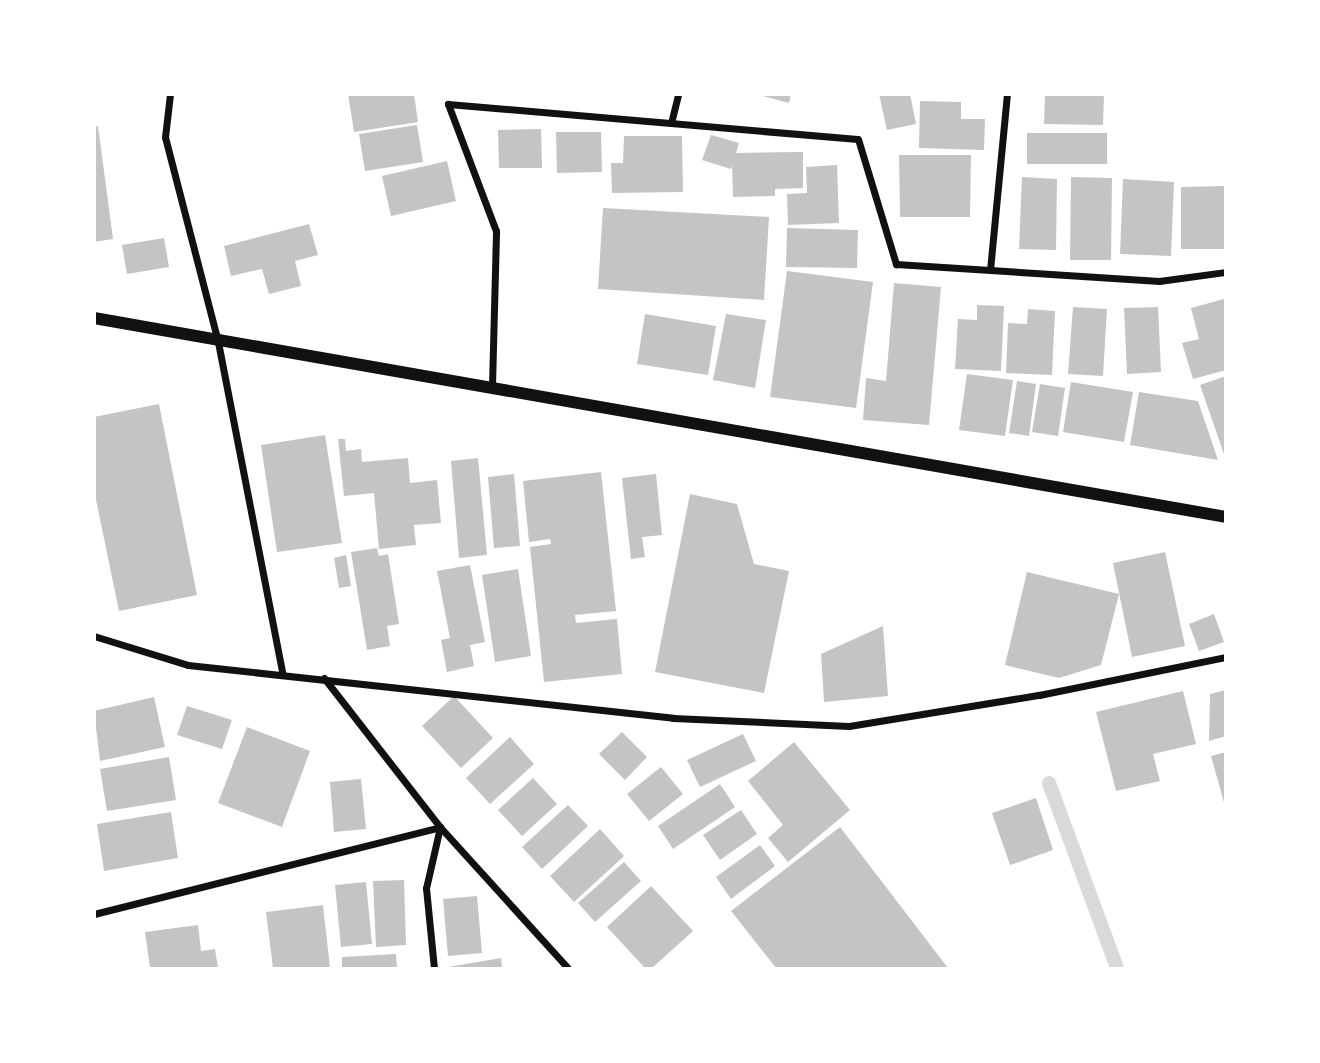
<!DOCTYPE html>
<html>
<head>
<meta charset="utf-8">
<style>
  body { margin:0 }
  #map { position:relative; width:1320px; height:1063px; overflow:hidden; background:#fff; font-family:Helvetica,sans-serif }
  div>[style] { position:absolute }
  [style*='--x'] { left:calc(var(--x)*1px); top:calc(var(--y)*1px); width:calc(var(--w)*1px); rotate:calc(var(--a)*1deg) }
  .stream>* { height:14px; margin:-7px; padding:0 7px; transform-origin:7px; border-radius:7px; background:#d9d9d9 }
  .building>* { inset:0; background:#c4c4c4 }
  .minor>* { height:7px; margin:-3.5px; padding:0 3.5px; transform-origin:3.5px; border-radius:3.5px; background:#111 }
  .tertiary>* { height:12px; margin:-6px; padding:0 6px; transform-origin:6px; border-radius:6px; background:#111 }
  span { translate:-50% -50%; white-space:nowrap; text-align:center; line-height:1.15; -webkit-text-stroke:5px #fff; paint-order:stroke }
  .frame { position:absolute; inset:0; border:96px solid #fff; pointer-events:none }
</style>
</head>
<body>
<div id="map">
  <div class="stream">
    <div style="--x:1049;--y:783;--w:197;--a:69.8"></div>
  </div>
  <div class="building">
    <div style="clip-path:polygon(348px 94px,414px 94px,418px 122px,354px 132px)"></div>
    <div style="clip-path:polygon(756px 94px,791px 94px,789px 103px)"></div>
    <div style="clip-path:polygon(879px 94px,910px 94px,916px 124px,887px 130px)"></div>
    <div style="clip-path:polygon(1045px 94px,1104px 94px,1103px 125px,1044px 124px)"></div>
    <div style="clip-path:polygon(920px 101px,961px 102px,961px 119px,985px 119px,984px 150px,919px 148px)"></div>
    <div style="clip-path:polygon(417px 125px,423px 162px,365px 171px,359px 134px)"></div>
    <div style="clip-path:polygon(98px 126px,113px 239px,94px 242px,94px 127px)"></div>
    <div style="clip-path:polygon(541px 129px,542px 168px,499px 168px,498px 130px)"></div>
    <div style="clip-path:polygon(556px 132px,601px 132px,602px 172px,557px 173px)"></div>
    <div style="clip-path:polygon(1027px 133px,1107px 133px,1107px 164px,1027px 164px)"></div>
    <div style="clip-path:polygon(711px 135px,739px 143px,736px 153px,803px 152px,803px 188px,775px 189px,775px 196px,733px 197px,732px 164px,731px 169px,702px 160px)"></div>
    <div style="clip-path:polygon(624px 136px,682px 136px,683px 192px,612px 193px,611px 163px,623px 163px)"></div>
    <div style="clip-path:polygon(899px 155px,971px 155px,970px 217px,900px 217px)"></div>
    <div style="clip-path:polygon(447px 161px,456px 201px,391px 216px,382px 176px)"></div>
    <div style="clip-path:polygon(837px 165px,839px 223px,788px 225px,787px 194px,807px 193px,806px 167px)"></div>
    <div style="clip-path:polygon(1022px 177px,1057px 179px,1056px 250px,1019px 249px)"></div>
    <div style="clip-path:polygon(1071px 177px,1112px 178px,1111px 260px,1070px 260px)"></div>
    <div style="clip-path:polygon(1123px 179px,1174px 182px,1171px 256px,1120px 254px)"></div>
    <div style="clip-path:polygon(1226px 186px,1226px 249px,1181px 249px,1181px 187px)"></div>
    <div style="clip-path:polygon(603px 208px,769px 217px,764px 300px,598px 289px)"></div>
    <div style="clip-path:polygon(309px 224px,318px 255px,295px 261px,301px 286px,269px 294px,262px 269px,231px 276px,224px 246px)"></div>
    <div style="clip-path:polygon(787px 228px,858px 230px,857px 268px,786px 267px)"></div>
    <div style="clip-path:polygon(164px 238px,169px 267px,127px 274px,122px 245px)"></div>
    <div style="clip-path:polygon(787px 271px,873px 282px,856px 408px,770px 397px)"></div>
    <div style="clip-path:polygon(894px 283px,941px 287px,929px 425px,863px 420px,866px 378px,886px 381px)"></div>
    <div style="clip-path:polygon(1224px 299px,1226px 370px,1193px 379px,1182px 343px,1199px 339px,1191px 308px)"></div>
    <div style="clip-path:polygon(977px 305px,1004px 306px,1001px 371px,955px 369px,958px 319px,977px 320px)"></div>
    <div style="clip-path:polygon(1073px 307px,1107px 309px,1103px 376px,1068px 374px)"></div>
    <div style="clip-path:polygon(1158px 307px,1161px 372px,1127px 374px,1124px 308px)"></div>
    <div style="clip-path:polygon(1028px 309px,1055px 311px,1052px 375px,1006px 373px,1008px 323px,1027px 324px)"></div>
    <div style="clip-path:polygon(645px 314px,716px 326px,708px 375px,637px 364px)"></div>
    <div style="clip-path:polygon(726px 314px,766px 320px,755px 388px,713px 380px)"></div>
    <div style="clip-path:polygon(967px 374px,1013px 380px,1005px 436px,959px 430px)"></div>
    <div style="clip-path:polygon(1226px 376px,1226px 457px,1225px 457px,1200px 385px)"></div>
    <div style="clip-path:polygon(1017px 381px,1036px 384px,1029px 436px,1009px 433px)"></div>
    <div style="clip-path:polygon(1071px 382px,1133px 392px,1124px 442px,1063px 432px)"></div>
    <div style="clip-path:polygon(1040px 384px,1065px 388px,1058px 436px,1032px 432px)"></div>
    <div style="clip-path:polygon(1139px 392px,1198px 401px,1218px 460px,1130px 445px)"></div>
    <div style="clip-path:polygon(159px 404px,197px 595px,119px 611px,94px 490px,94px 417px)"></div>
    <div style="clip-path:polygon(325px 435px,342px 543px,277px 552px,261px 445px)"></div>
    <div style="clip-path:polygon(338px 439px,345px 439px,346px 451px,361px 449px,362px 462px,408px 458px,410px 483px,437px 480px,441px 523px,414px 525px,416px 545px,379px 549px,374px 493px,344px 496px)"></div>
    <div style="clip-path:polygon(478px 458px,487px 555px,459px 558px,451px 461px)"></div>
    <div style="clip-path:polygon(601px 472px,616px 611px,575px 615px,576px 623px,617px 619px,622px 674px,544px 682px,530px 547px,551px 544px,550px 539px,529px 542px,523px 481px)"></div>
    <div style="clip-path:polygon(514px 474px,520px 546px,494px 548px,488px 477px)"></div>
    <div style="clip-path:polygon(656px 474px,662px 535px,642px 537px,645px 557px,631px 559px,622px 478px)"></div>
    <div style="clip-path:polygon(690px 494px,737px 504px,754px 564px,789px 571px,764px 693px,655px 672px)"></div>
    <div style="clip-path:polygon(377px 548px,379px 556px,388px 554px,399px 624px,387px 626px,390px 646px,367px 650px,351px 552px)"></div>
    <div style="clip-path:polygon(1165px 552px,1185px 646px,1132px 657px,1113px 563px)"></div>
    <div style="clip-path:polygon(346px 555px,351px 586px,339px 588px,334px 558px)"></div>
    <div style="clip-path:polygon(470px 565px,485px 642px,470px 645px,474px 666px,447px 672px,441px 640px,450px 638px,437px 571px)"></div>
    <div style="clip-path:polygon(518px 569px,531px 656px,495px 662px,482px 575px)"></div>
    <div style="clip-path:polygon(1027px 572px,1119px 594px,1101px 665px,1059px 678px,1005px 665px)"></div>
    <div style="clip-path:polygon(1214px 614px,1224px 642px,1199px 651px,1189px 624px)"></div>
    <div style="clip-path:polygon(883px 626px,888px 696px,824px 702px,821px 654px)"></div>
    <div style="clip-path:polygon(1226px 690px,1226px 736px,1209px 741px,1210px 694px)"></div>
    <div style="clip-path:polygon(1183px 691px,1196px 744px,1153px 754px,1160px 781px,1116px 791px,1096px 712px)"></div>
    <div style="clip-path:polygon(454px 696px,493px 738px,461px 768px,422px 726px)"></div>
    <div style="clip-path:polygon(154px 697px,165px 747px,100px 761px,94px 711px)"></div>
    <div style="clip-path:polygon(187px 706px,232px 720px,222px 749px,177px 735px)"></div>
    <div style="clip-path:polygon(247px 727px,310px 751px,282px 827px,218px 803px)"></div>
    <div style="clip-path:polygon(622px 732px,647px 757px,625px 780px,599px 754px)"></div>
    <div style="clip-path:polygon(743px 734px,756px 761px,700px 787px,687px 760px)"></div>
    <div style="clip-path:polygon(510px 737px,534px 764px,490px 804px,466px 778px)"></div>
    <div style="clip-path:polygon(794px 742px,850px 810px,788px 862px,768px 838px,783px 825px,748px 781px)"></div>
    <div style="clip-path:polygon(1226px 752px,1226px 806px,1225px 806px,1211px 756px)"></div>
    <div style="clip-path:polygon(169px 757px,176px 800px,107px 811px,100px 769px)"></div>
    <div style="clip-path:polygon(661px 767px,683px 794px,649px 821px,627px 794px)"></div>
    <div style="clip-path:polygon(533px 778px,557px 804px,522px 836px,498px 810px)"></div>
    <div style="clip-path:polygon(361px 779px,366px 829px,334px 832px,330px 782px)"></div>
    <div style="clip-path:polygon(720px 784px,735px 807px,673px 849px,658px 826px)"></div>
    <div style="clip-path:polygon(1036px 798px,1053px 850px,1010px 865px,992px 813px)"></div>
    <div style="clip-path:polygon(568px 805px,588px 826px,542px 869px,522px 847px)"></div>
    <div style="clip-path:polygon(741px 810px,757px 834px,720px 860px,703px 835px)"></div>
    <div style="clip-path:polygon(171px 812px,178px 858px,104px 871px,97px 824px)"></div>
    <div style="clip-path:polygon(840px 827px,948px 968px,776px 968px,731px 911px)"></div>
    <div style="clip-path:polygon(600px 829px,624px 856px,574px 902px,550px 876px)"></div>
    <div style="clip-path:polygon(760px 845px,775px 866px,731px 899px,716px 877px)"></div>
    <div style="clip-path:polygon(624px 862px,641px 881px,595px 922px,578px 903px)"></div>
    <div style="clip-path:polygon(404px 880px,406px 945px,376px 947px,373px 881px)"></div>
    <div style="clip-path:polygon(366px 882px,372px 944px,341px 947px,335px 885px)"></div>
    <div style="clip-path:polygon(651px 886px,693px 931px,652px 968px,645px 968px,607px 927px)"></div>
    <div style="clip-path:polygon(477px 896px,482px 953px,448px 956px,443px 899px)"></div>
    <div style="clip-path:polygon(323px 905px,330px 968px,273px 968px,266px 912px)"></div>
    <div style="clip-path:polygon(198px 925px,201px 951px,215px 949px,218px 968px,150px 968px,145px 932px)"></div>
    <div style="clip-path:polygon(396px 954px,397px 968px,342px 968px,342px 957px)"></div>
    <div style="clip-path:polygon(501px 958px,502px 968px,448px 968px,448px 967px)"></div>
  </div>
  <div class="minor">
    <div style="--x:170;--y:94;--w:43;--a:96.6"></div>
    <div style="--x:165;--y:137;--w:212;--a:75.5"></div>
    <div style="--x:218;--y:342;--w:336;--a:79"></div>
    <div style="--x:671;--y:123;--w:30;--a:-76"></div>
    <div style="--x:990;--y:270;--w:177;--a:-84.5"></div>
    <div style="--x:492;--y:386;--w:155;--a:-88.5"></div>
    <div style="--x:496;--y:231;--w:136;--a:-110.7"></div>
    <div style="--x:448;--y:104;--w:411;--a:4.9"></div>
    <div style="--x:858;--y:139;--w:131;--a:73.1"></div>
    <div style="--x:896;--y:264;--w:264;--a:3.7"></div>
    <div style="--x:1159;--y:281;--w:68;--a:-7.7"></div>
    <div style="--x:94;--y:636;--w:98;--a:17.1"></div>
    <div style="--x:188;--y:665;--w:488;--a:6.2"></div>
    <div style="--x:673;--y:718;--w:176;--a:2.6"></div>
    <div style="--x:849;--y:726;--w:193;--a:-9.3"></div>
    <div style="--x:1039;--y:695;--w:191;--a:-11.5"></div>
    <div style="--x:324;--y:678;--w:189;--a:52.1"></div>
    <div style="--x:440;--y:827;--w:190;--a:47.8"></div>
    <div style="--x:94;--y:914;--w:357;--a:-14.1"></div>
    <div style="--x:440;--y:827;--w:63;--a:102.9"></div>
    <div style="--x:426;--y:888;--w:80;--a:84.3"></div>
  </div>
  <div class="tertiary">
    <div style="--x:94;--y:318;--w:1149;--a:9.97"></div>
  </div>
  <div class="frame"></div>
</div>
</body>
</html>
